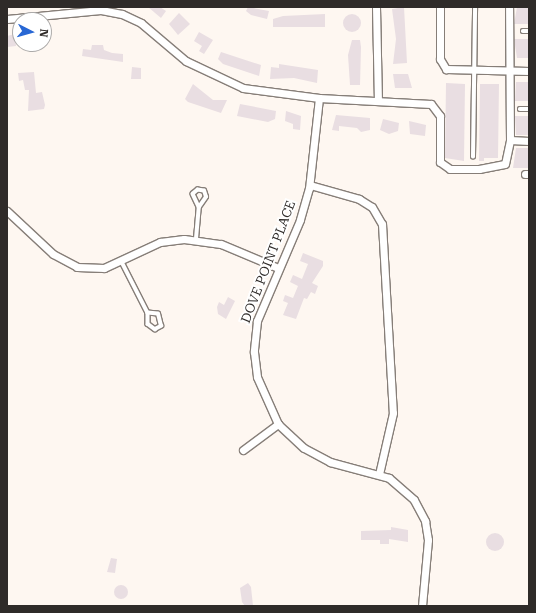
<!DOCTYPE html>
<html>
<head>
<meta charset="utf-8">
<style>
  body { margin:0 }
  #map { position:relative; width:536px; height:613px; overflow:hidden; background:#fef7f1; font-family:"Roboto Serif",serif }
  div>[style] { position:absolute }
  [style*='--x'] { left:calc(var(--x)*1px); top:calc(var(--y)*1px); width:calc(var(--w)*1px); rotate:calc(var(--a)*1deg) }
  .building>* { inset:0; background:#e9dee2 }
  .round { border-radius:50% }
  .roads { filter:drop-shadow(1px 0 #867e78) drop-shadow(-1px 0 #867e78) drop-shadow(0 1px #867e78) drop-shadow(0 -1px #867e78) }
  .service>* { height:3.5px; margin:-1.75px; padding:0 1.75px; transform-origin:1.75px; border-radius:1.75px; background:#fff }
  .minor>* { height:7px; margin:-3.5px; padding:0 3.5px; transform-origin:3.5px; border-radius:3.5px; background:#fff }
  span { translate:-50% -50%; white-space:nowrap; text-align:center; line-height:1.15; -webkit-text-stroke:4px #fff; paint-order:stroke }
  .street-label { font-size:13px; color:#2f2b29 }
  .frame { position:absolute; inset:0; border:8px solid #2f2b29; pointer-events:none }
  .north { position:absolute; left:12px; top:12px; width:40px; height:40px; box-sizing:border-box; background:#fff; border:1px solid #acaaa9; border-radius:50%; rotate:96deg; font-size:11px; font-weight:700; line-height:16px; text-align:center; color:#2f2b29 }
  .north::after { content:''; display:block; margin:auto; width:14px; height:18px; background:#2867d4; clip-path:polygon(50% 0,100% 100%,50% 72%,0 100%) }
</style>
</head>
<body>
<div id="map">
  <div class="building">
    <div style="clip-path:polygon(148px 7px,160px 7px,166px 11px,161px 18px)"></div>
    <div style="clip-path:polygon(248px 7px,269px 11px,267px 19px,251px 15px,246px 11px)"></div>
    <div style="clip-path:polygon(404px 7px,407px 63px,393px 64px,396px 39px,392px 9px)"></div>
    <div style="clip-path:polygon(517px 7px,529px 7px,529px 24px,514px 24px)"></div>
    <div style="clip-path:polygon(179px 13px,190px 24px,178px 35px,169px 24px)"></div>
    <div style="clip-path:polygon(325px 14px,325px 27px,273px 27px,273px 19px,283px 16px)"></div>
    <div class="round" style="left:343px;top:14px;width:18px;height:18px"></div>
    <div style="clip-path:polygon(199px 32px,213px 40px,204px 54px,199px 51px,202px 46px,194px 41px)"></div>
    <div style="clip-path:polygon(15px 34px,16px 46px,7px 47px,7px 36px)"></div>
    <div style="clip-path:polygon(514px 39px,529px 39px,529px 58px,517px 58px)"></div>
    <div style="clip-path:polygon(352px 40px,360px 40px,361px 47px,360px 85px,350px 85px,348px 55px)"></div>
    <div style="clip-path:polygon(92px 45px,103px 45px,104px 50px,112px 53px,123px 54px,123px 62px,82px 56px,83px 49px,91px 50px)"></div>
    <div style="clip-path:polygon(221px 52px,261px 65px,259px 76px,223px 64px,218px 59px)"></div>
    <div style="clip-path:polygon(279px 64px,318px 70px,317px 83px,294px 78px,270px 79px,271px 67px,279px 68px)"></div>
    <div style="clip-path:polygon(132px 67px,141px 68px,141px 79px,131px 79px)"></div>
    <div style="clip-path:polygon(34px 72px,36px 93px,42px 92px,45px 105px,44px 109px,28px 111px,29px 90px,25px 90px,23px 80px,19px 81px,18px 73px)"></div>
    <div style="clip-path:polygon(393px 74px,408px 74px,412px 88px,395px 88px)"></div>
    <div style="clip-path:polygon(516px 82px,528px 82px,529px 101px,515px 101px)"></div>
    <div style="clip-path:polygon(446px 83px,465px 84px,464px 161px,445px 158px)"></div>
    <div style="clip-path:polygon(193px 84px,213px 100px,227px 100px,221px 113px,188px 102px,185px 99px)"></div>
    <div style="clip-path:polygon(480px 84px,499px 84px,498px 158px,484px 158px,484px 161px,479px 161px)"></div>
    <div style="clip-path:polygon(240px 104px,276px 111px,275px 119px,268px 122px,237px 116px)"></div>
    <div style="clip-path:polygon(286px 111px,301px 116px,300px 130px,293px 129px,293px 124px,285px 121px)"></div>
    <div style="clip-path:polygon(336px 115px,370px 118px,370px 130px,361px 132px,357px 128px,339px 126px,339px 131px,332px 130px)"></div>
    <div style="clip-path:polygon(515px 116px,529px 116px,528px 135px,516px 135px)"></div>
    <div style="clip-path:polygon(383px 119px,399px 123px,398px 131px,389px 134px,380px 130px)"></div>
    <div style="clip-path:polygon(409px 121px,426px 125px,425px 136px,410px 134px)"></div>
    <div style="clip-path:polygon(516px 148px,528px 148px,529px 168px,513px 168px)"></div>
    <div style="clip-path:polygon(303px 253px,323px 261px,323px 266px,312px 283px,318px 286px,315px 294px,311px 292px,307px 299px,304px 298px,296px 319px,283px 315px,288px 303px,283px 301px,285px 295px,293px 298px,298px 286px,290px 282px,293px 275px,302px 279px,308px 264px,300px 261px)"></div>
    <div style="clip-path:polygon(228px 297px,235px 301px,226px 319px,218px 314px,217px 307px,219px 302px,224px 305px)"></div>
    <div style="clip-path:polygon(391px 527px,408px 530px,408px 542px,389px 539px,389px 544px,380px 544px,380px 540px,361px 540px,361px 531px,391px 530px)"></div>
    <div class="round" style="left:486px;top:533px;width:18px;height:18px"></div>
    <div style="clip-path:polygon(111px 558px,117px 559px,115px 573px,107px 572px)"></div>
    <div style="clip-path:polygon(248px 583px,251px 587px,253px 606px,245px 606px,242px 602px,240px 588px)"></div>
    <div class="round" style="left:114px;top:585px;width:14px;height:14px"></div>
  </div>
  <div class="roads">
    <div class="service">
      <div style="--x:523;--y:31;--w:6;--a:0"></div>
      <div style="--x:520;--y:109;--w:9;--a:0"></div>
      <div style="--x:473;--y:157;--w:150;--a:-89.2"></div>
      <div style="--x:196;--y:239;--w:32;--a:-85"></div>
      <div style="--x:199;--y:207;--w:12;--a:-55"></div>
      <div style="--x:206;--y:197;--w:6;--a:-108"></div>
      <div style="--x:204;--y:191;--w:6;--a:-171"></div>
      <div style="--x:198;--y:190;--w:6;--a:141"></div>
      <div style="--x:193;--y:194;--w:14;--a:65"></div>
      <div style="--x:122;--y:262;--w:57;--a:63"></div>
      <div style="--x:148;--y:313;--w:11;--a:90"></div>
      <div style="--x:148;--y:324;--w:9;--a:36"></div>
      <div style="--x:155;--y:329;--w:7;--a:-27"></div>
      <div style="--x:161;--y:326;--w:12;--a:-104"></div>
      <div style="--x:158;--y:314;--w:10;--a:-174"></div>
    </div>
    <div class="minor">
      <div style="--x:376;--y:7;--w:93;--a:88.8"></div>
      <div style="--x:440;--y:7;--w:52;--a:90"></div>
      <div style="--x:440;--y:59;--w:12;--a:59"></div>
      <div style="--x:446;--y:69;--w:83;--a:1.4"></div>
      <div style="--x:7;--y:19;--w:94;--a:-5.5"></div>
      <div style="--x:101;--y:10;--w:21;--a:11"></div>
      <div style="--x:122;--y:14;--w:21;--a:25"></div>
      <div style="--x:141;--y:23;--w:59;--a:40.2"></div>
      <div style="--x:186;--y:61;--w:63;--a:25.3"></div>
      <div style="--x:243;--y:88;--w:77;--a:7.5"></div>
      <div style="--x:319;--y:98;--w:112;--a:3.1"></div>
      <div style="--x:431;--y:104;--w:15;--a:53"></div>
      <div style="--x:440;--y:116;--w:46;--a:90"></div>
      <div style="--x:440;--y:162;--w:12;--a:35"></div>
      <div style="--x:450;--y:169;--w:29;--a:0"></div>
      <div style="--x:479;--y:169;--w:26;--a:-11"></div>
      <div style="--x:505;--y:164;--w:25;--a:-78"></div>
      <div style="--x:510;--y:140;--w:133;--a:-90.4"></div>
      <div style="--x:319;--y:98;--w:91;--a:96.3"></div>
      <div style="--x:309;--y:188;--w:33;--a:106"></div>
      <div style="--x:300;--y:220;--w:110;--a:113.1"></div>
      <div style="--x:257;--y:321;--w:31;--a:96"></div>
      <div style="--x:254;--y:352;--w:25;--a:83"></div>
      <div style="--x:257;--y:377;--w:51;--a:65.9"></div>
      <div style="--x:278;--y:424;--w:35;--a:43"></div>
      <div style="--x:304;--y:448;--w:30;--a:28"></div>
      <div style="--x:330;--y:462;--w:61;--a:15.2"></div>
      <div style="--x:389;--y:478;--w:33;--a:41"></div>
      <div style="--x:414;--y:500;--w:24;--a:62"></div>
      <div style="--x:425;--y:521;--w:19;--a:81"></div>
      <div style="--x:428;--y:540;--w:66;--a:95.2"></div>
      <div style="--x:510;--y:140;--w:19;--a:3"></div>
      <div style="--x:525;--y:174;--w:4;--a:0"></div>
      <div style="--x:310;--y:185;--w:51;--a:15.9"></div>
      <div style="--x:359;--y:199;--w:15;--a:32"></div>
      <div style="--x:372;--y:207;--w:20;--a:60"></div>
      <div style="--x:382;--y:224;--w:189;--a:86.7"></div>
      <div style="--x:393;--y:413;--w:63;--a:102.9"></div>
      <div style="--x:7;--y:211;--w:63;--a:43.1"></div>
      <div style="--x:53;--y:254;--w:27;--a:28"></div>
      <div style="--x:77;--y:267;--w:27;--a:2"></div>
      <div style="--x:104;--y:268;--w:62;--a:-24.9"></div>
      <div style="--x:160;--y:242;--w:24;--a:-7"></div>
      <div style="--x:184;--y:239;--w:37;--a:8"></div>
      <div style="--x:221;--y:244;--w:62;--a:22.8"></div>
      <div style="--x:243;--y:450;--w:44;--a:-36.6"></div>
    </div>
  </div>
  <div class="street-label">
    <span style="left:269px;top:262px;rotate:-69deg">DOVE POINT PLACE</span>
  </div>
  <div class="frame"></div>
  <div class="north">N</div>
</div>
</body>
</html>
